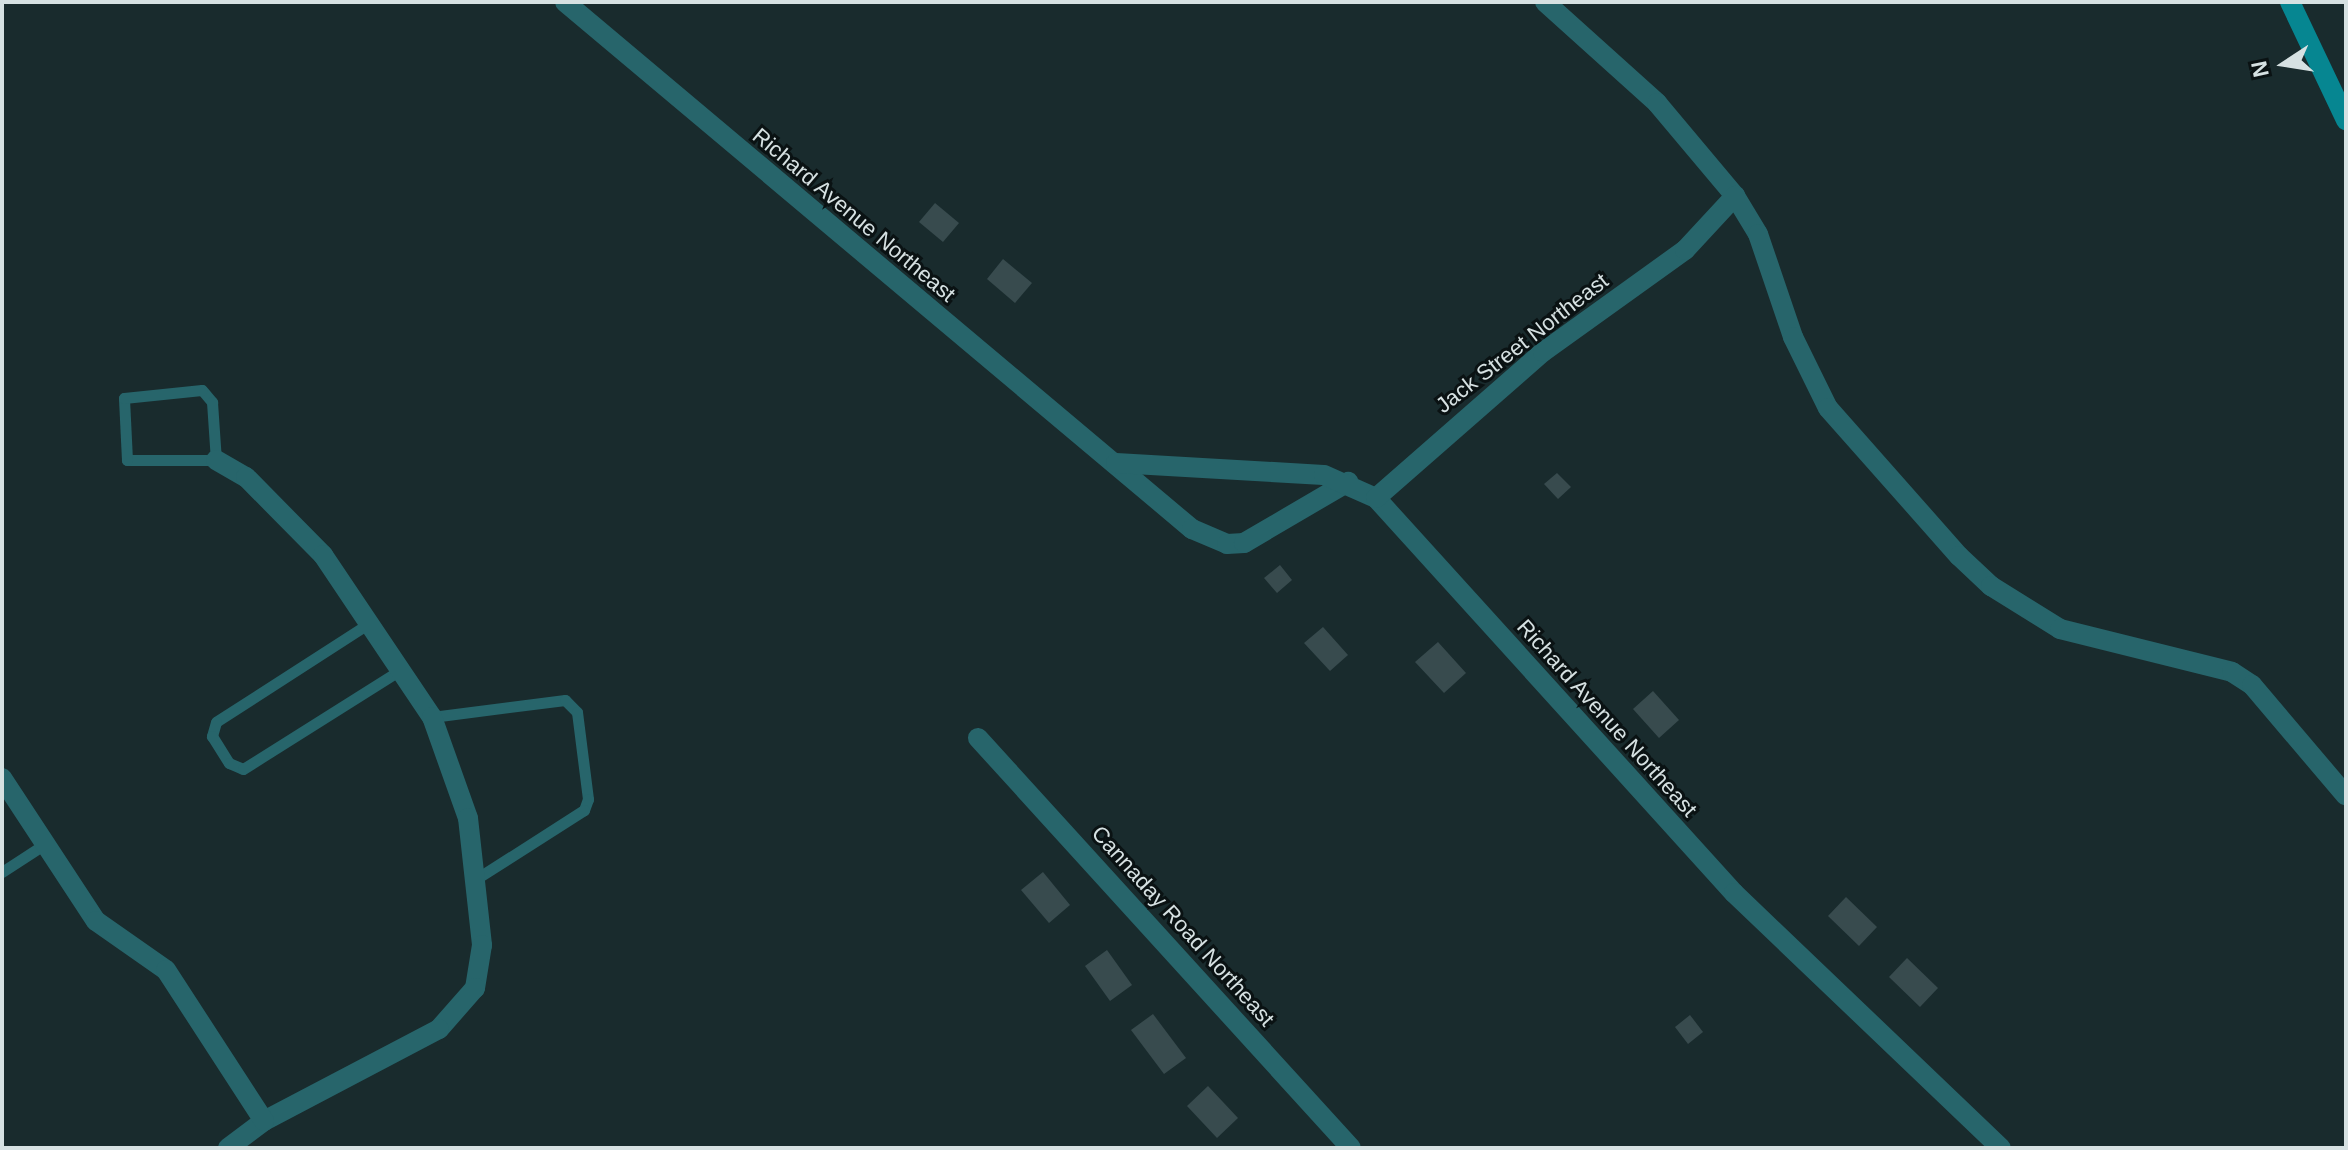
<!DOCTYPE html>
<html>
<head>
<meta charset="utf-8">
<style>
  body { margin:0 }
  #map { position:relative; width:2348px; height:1150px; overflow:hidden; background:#192b2d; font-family:Helvetica,sans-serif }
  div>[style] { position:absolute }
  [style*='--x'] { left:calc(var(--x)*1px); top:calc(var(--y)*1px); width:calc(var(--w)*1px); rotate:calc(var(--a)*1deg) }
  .building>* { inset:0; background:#384b4e }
  .lane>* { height:11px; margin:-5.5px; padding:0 5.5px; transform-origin:5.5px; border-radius:5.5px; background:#27656b }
  .street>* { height:20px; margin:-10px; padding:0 10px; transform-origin:10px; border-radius:10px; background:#27656b }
  .secondary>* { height:20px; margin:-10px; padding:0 10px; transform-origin:10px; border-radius:10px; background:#068691 }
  span { translate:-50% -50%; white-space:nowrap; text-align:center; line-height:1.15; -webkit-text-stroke:6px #0a1213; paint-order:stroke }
  .street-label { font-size:22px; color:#d6e1e2 }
  .frame { position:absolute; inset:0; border:4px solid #d6e1e2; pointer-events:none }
  .north { position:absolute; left:2244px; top:24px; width:80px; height:80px; -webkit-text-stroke:6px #0a1213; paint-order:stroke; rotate:258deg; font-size:22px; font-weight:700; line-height:32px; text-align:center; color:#d6e1e2 }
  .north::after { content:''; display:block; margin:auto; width:28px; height:36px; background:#d6e1e2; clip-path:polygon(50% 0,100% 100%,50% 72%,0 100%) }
</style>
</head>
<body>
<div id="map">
  <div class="building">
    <div style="clip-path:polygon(935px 203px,959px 223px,943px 242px,919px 222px)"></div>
    <div style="clip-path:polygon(1003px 259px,1032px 283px,1015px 303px,987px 279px)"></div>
    <div style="clip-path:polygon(1557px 473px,1571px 487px,1558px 499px,1544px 484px)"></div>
    <div style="clip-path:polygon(1280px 565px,1292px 580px,1277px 593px,1264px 578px)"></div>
    <div style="clip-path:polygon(1323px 627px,1348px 655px,1330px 671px,1304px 643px)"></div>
    <div style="clip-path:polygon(1438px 642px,1466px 673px,1444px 693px,1415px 662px)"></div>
    <div style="clip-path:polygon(1653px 691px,1679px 720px,1659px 738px,1633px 709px)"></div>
    <div style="clip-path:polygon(1043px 872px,1070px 905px,1049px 923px,1021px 890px)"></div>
    <div style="clip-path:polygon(1846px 897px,1877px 927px,1859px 946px,1828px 916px)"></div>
    <div style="clip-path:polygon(1107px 950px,1132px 985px,1110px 1001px,1085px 966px)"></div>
    <div style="clip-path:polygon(1907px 958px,1938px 988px,1920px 1007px,1889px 977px)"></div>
    <div style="clip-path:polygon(1153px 1014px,1186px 1058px,1164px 1074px,1131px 1030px)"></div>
    <div style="clip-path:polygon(1690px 1015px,1703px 1032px,1688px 1044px,1675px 1027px)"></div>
    <div style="clip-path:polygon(1208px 1086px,1238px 1118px,1217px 1138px,1187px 1106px)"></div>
  </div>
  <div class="lane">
    <div style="--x:202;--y:390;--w:16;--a:50"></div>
    <div style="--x:212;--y:402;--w:58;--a:86.1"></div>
    <div style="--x:216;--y:460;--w:89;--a:180"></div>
    <div style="--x:127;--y:460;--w:62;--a:-92.8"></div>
    <div style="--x:124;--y:398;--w:78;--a:-5.9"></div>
    <div style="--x:371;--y:622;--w:184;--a:147.2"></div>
    <div style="--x:216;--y:722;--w:15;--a:106"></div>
    <div style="--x:212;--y:736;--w:32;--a:58"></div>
    <div style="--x:229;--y:763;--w:15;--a:23"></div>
    <div style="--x:243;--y:769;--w:188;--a:-32.2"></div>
    <div style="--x:432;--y:717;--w:134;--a:-7.3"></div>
    <div style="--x:565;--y:700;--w:17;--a:45"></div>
    <div style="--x:577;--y:712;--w:88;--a:82.8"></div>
    <div style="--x:588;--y:799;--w:12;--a:110"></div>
    <div style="--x:584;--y:810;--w:128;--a:147.4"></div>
    <div style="--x:2;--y:872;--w:51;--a:-33.1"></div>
  </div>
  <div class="street">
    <div style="--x:565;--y:2;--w:819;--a:40.05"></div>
    <div style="--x:1192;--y:529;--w:38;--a:23"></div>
    <div style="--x:1227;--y:544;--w:17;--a:-3"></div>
    <div style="--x:1244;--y:543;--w:121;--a:-30.4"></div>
    <div style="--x:1545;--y:2;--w:151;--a:42"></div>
    <div style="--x:1657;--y:103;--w:121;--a:50"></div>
    <div style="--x:1735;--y:196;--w:44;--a:58.8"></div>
    <div style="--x:1758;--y:234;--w:109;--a:71.2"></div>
    <div style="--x:1793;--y:337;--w:79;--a:63.8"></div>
    <div style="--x:1828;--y:408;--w:198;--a:48.5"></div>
    <div style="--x:1959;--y:556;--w:44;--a:43.2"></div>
    <div style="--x:1991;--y:586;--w:81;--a:31.9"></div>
    <div style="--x:2060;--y:629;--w:177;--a:14"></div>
    <div style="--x:2232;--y:672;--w:24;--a:33"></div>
    <div style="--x:2252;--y:685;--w:145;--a:49.7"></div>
    <div style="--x:216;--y:460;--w:34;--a:30"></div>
    <div style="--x:246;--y:477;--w:110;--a:45.4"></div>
    <div style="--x:323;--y:555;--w:195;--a:56.1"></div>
    <div style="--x:432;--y:717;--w:107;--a:70.4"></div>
    <div style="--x:468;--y:818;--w:128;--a:83.7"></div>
    <div style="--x:482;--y:945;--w:44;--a:99.2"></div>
    <div style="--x:475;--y:988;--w:55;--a:131.3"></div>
    <div style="--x:439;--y:1029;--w:198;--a:152.3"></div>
    <div style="--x:264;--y:1121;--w:45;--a:143.1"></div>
    <div style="--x:1116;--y:463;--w:208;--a:3.3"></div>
    <div style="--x:1324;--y:475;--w:57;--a:23.9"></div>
    <div style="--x:1376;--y:498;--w:533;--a:47.81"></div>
    <div style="--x:1734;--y:893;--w:369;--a:43.7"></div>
    <div style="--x:1376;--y:498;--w:222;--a:-41.2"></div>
    <div style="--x:1543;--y:352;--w:175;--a:-35.7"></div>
    <div style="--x:1685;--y:250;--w:74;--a:-47.2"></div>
    <div style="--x:978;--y:738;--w:554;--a:47.71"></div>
    <div style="--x:2;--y:778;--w:171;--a:56.7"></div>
    <div style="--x:96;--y:921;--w:85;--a:35"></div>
    <div style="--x:166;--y:970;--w:180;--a:57"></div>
  </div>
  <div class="secondary">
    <div style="--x:2290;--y:2;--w:131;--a:64.6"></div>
  </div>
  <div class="street-label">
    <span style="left:854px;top:215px;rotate:40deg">Richard Avenue Northeast</span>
    <span style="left:1522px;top:343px;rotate:-38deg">Jack Street Northeast</span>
    <span style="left:1607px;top:718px;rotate:48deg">Richard Avenue Northeast</span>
    <span style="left:1183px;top:926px;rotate:48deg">Cannaday Road Northeast</span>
  </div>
  <div class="frame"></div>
  <div class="north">N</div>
</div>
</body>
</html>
